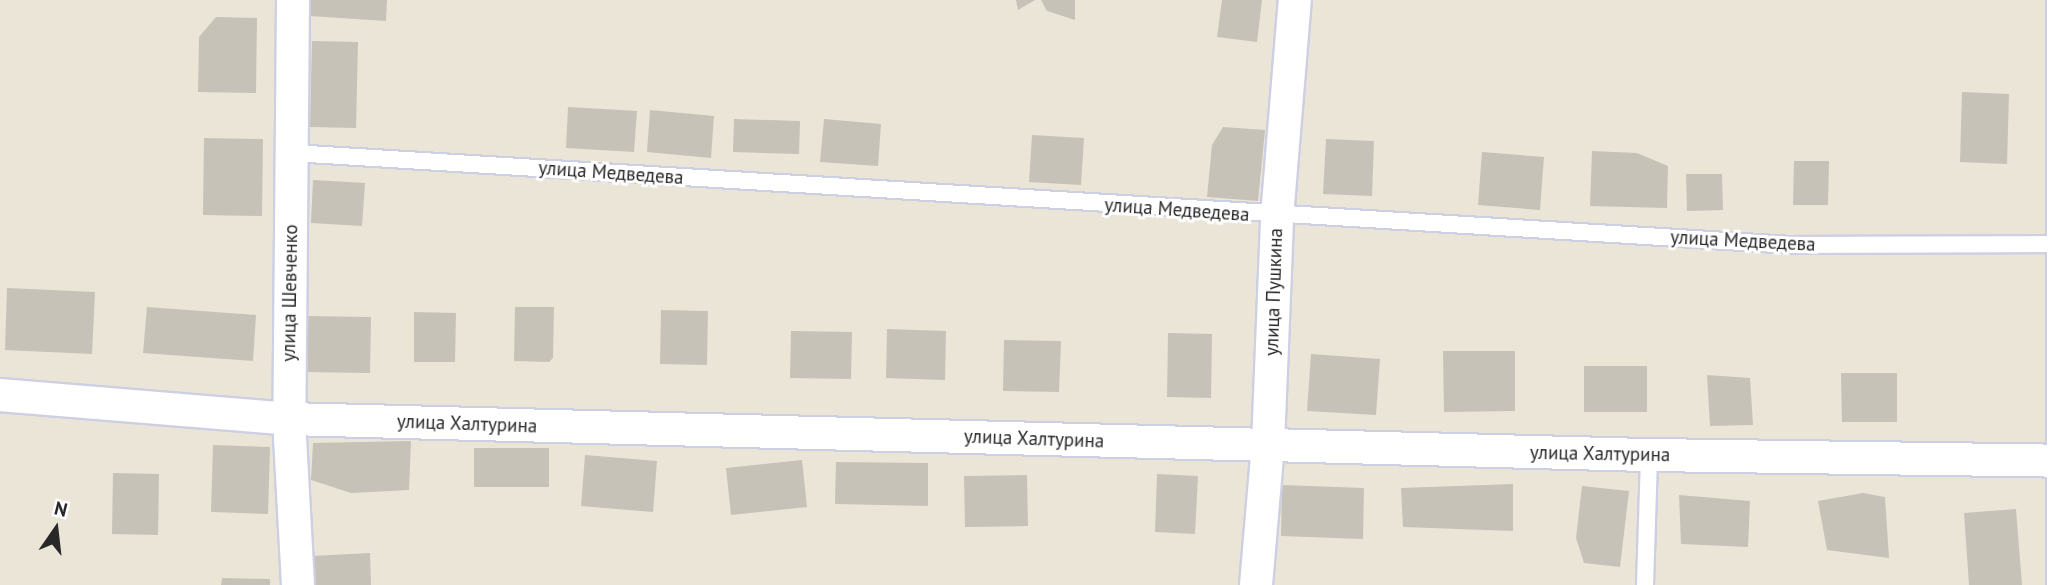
<!DOCTYPE html>
<html>
<head>
<meta charset="utf-8">
<style>
  body { margin:0 }
  #map { position:relative; width:2068px; height:585px; overflow:hidden; background:#ebe5d8; font-family:"PT Sans",sans-serif }
  div>[style] { position:absolute }
  [style*='--x'] { left:calc(var(--x)*1px); top:calc(var(--y)*1px); width:calc(var(--w)*1px); rotate:calc(var(--a)*1deg) }
  .building>* { inset:0; background:#c6c2b8 }
  .roads { filter:drop-shadow(2px 0 #cdcfe2) drop-shadow(-2px 0 #cdcfe2) drop-shadow(0 2px #cdcfe2) drop-shadow(0 -2px #cdcfe2) }
  .lane>* { height:16px; margin:-8px; padding:0 8px; transform-origin:8px; border-radius:8px; background:#fff }
  .street>* { height:32px; margin:-16px; padding:0 16px; transform-origin:16px; border-radius:16px; background:#fff }
  span { translate:-50% -50%; white-space:nowrap; text-align:center; line-height:1.15; -webkit-text-stroke:6px #fff; paint-order:stroke }
  .street-label { font-size:19px; color:#282828 }
  .north { position:absolute; left:21px; top:494px; width:70px; height:70px; -webkit-text-stroke:5px #fff; paint-order:stroke; rotate:14deg; font-size:19px; font-weight:700; line-height:28px; text-align:center; color:#282828 }
  .north::after { content:''; display:block; margin:auto; width:24px; height:32px; background:#282828; clip-path:polygon(50% 0,100% 100%,50% 72%,0 100%) }
</style>
</head>
<body>
<div id="map">
  <div class="building">
    <div style="clip-path:polygon(311px 0,387px 0,386px 21px,310px 16px)"></div>
    <div style="clip-path:polygon(1016px 0,1035px 0,1018px 10px)"></div>
    <div style="clip-path:polygon(1041px 0,1075px 0,1075px 20px,1047px 11px)"></div>
    <div style="clip-path:polygon(1222px 0,1262px 0,1257px 42px,1217px 37px)"></div>
    <div style="clip-path:polygon(216px 17px,257px 18px,256px 93px,198px 92px,199px 37px)"></div>
    <div style="clip-path:polygon(312px 41px,358px 42px,356px 128px,310px 127px)"></div>
    <div style="clip-path:polygon(1962px 92px,2009px 94px,2007px 164px,1960px 162px)"></div>
    <div style="clip-path:polygon(568px 107px,637px 111px,634px 152px,566px 148px)"></div>
    <div style="clip-path:polygon(650px 110px,714px 116px,711px 158px,647px 152px)"></div>
    <div style="clip-path:polygon(734px 119px,800px 121px,799px 154px,733px 152px)"></div>
    <div style="clip-path:polygon(824px 119px,881px 124px,878px 166px,820px 162px)"></div>
    <div style="clip-path:polygon(1223px 127px,1265px 130px,1258px 201px,1207px 197px,1212px 145px)"></div>
    <div style="clip-path:polygon(1032px 135px,1084px 138px,1081px 185px,1029px 182px)"></div>
    <div style="clip-path:polygon(204px 138px,263px 139px,262px 216px,203px 215px)"></div>
    <div style="clip-path:polygon(1326px 139px,1374px 141px,1372px 196px,1323px 194px)"></div>
    <div style="clip-path:polygon(1592px 151px,1637px 153px,1668px 166px,1667px 208px,1590px 206px)"></div>
    <div style="clip-path:polygon(1482px 152px,1544px 157px,1540px 210px,1478px 205px)"></div>
    <div style="clip-path:polygon(1794px 161px,1829px 161px,1828px 205px,1793px 205px)"></div>
    <div style="clip-path:polygon(1686px 174px,1722px 174px,1723px 210px,1687px 211px)"></div>
    <div style="clip-path:polygon(313px 180px,365px 183px,362px 226px,311px 223px)"></div>
    <div style="clip-path:polygon(7px 288px,95px 292px,92px 354px,5px 350px)"></div>
    <div style="clip-path:polygon(147px 307px,256px 315px,253px 361px,143px 353px)"></div>
    <div style="clip-path:polygon(515px 307px,554px 307px,553px 358px,549px 362px,514px 361px)"></div>
    <div style="clip-path:polygon(661px 310px,708px 311px,707px 365px,660px 364px)"></div>
    <div style="clip-path:polygon(414px 312px,456px 313px,455px 362px,414px 362px)"></div>
    <div style="clip-path:polygon(306px 316px,371px 317px,370px 373px,305px 372px)"></div>
    <div style="clip-path:polygon(887px 329px,946px 331px,945px 380px,886px 378px)"></div>
    <div style="clip-path:polygon(791px 331px,852px 332px,851px 379px,790px 378px)"></div>
    <div style="clip-path:polygon(1168px 333px,1212px 334px,1211px 398px,1167px 397px)"></div>
    <div style="clip-path:polygon(1004px 340px,1061px 341px,1059px 392px,1003px 391px)"></div>
    <div style="clip-path:polygon(1443px 351px,1515px 351px,1515px 411px,1444px 412px)"></div>
    <div style="clip-path:polygon(1311px 354px,1380px 359px,1376px 415px,1307px 411px)"></div>
    <div style="clip-path:polygon(1584px 366px,1647px 366px,1647px 412px,1584px 412px)"></div>
    <div style="clip-path:polygon(1841px 373px,1897px 373px,1897px 422px,1842px 422px)"></div>
    <div style="clip-path:polygon(1707px 375px,1750px 378px,1753px 425px,1710px 426px)"></div>
    <div style="clip-path:polygon(411px 441px,409px 490px,351px 493px,311px 480px,313px 443px)"></div>
    <div style="clip-path:polygon(213px 445px,270px 447px,268px 514px,211px 512px)"></div>
    <div style="clip-path:polygon(474px 448px,549px 448px,549px 487px,474px 487px)"></div>
    <div style="clip-path:polygon(585px 455px,657px 461px,653px 512px,581px 506px)"></div>
    <div style="clip-path:polygon(802px 460px,807px 507px,731px 515px,726px 468px)"></div>
    <div style="clip-path:polygon(836px 462px,928px 463px,928px 506px,835px 504px)"></div>
    <div style="clip-path:polygon(113px 473px,159px 474px,158px 535px,112px 534px)"></div>
    <div style="clip-path:polygon(1157px 474px,1198px 476px,1195px 534px,1155px 532px)"></div>
    <div style="clip-path:polygon(1027px 475px,1028px 526px,965px 527px,964px 476px)"></div>
    <div style="clip-path:polygon(1513px 484px,1513px 531px,1403px 527px,1401px 488px)"></div>
    <div style="clip-path:polygon(1282px 485px,1364px 488px,1363px 539px,1281px 536px)"></div>
    <div style="clip-path:polygon(1582px 486px,1629px 491px,1620px 567px,1584px 563px,1576px 538px)"></div>
    <div style="clip-path:polygon(1863px 493px,1885px 497px,1889px 558px,1827px 550px,1818px 501px)"></div>
    <div style="clip-path:polygon(1679px 495px,1750px 501px,1748px 547px,1681px 544px)"></div>
    <div style="clip-path:polygon(2016px 509px,2022px 585px,1969px 585px,1964px 513px)"></div>
    <div style="clip-path:polygon(370px 553px,371px 585px,313px 585px,312px 556px)"></div>
    <div style="clip-path:polygon(222px 578px,270px 579px,270px 585px,221px 585px)"></div>
  </div>
  <div class="roads">
    <div class="lane">
      <div style="--x:292;--y:153;--w:1504;--a:3.51"></div>
      <div style="--x:1793;--y:245;--w:270;--a:-0.2"></div>
      <div style="--x:1645;--y:585;--w:130;--a:-88.2"></div>
    </div>
    <div class="street">
      <div style="--x:293;--y:0;--w:419;--a:90.5"></div>
      <div style="--x:289;--y:419;--w:166;--a:86.9"></div>
      <div style="--x:2063;--y:0;--w:585;--a:90"></div>
      <div style="--x:0;--y:395;--w:290;--a:4.7"></div>
      <div style="--x:289;--y:419;--w:1360;--a:1.52"></div>
      <div style="--x:1649;--y:455;--w:419;--a:0.8"></div>
      <div style="--x:1256;--y:585;--w:141;--a:-85.1"></div>
      <div style="--x:1268;--y:445;--w:228;--a:-87.7"></div>
      <div style="--x:1277;--y:217;--w:218;--a:-85.3"></div>
    </div>
  </div>
  <div class="street-label">
    <span style="left:611px;top:173px;rotate:4deg">улица Медведева</span>
    <span style="left:1177px;top:210px;rotate:4deg">улица Медведева</span>
    <span style="left:1743px;top:241px;rotate:3deg">улица Медведева</span>
    <span style="left:1274px;top:292px;rotate:-88deg">улица Пушкина</span>
    <span style="left:290px;top:293px;rotate:-89deg">улица Шевченко</span>
    <span style="left:467px;top:424px;rotate:2deg">улица Халтурина</span>
    <span style="left:1034px;top:439px;rotate:2deg">улица Халтурина</span>
    <span style="left:1600px;top:454px;rotate:1deg">улица Халтурина</span>
  </div>
  <div class="north">N</div>
</div>
</body>
</html>
